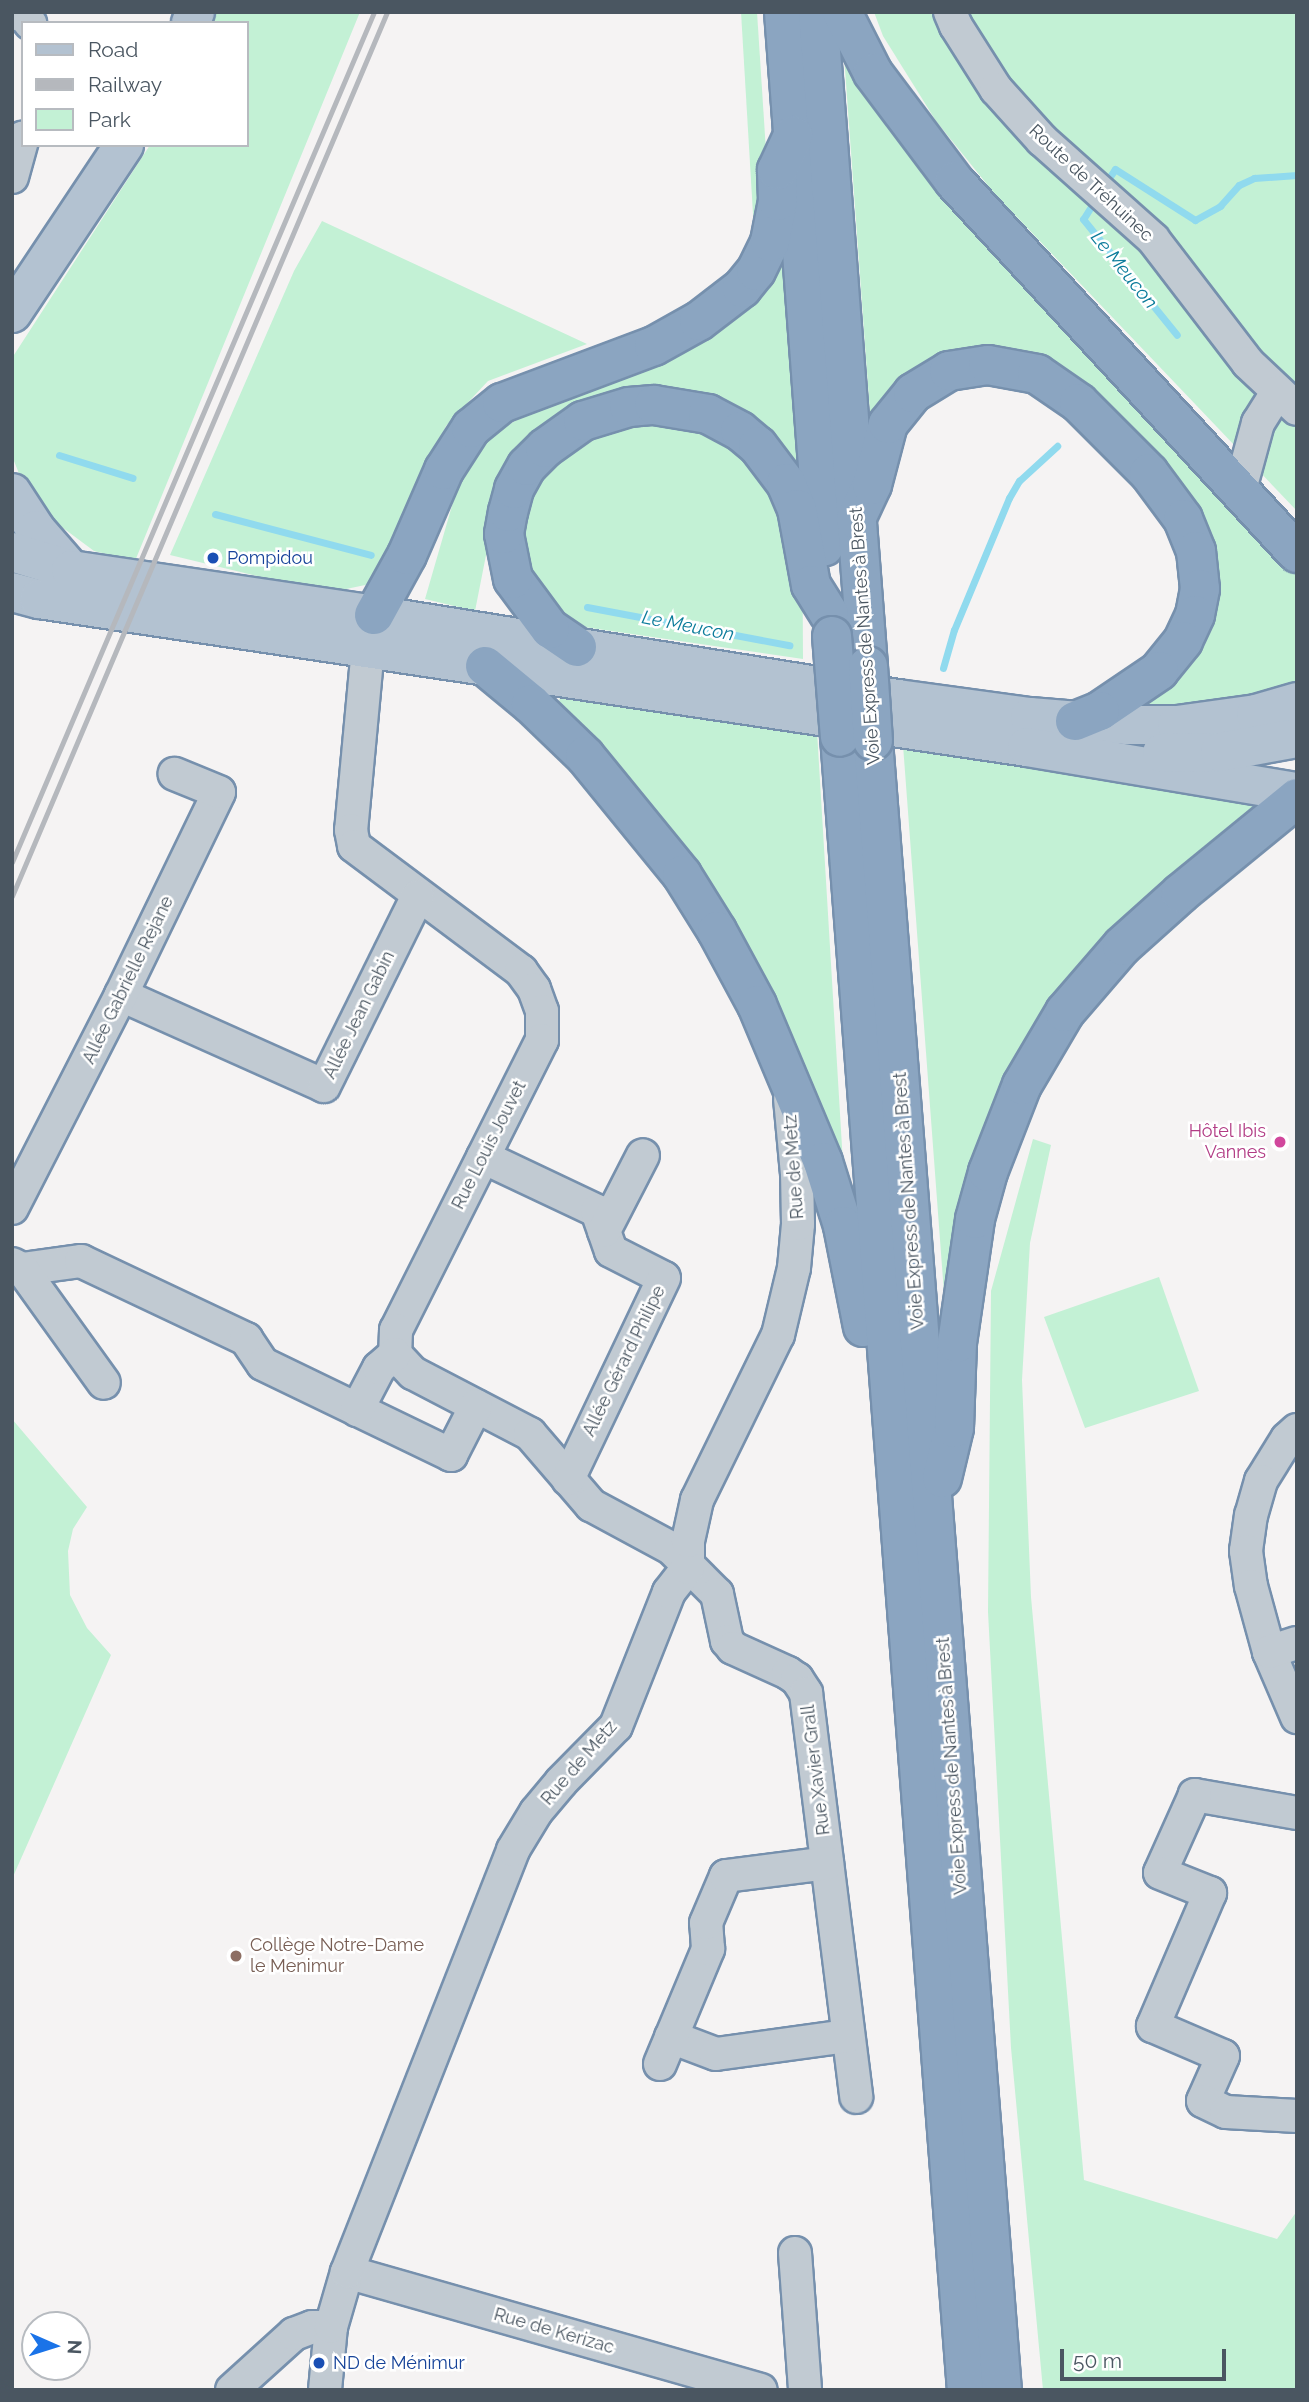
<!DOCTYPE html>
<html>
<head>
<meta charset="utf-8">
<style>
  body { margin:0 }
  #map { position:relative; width:1309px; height:2402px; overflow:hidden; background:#f5f3f3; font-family:Raleway,sans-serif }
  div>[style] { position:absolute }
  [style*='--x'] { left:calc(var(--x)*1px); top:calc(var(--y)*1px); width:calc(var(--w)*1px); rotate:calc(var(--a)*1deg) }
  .green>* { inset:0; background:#c3f1d5 }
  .stream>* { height:7px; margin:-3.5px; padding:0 3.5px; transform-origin:3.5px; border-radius:3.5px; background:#90daee }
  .roads { filter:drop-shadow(2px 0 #7690ad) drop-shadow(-2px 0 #7690ad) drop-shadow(0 2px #7690ad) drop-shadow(0 -2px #7690ad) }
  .minor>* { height:32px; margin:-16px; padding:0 16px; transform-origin:16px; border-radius:16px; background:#c1cad2 }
  .major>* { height:38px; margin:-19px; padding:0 19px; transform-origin:19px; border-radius:19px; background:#b3c2d1 }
  .highway>* { height:38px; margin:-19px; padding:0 19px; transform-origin:19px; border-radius:19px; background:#8ba5c1 }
  .rail>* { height:5px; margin:-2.5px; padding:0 2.5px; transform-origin:2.5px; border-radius:2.5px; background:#b5b8bd }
  .bridges { filter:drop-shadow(2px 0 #7690ad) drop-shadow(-2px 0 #7690ad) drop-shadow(0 2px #7690ad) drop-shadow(0 -2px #7690ad) }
  .highway-bridge>* { height:38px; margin:-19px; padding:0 19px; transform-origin:19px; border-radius:19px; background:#8ba5c1 }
  .dots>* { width:19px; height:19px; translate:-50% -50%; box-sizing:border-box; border:4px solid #fff; border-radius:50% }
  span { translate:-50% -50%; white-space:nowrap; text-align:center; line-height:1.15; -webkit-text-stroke:5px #fff; paint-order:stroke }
  .street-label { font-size:18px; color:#4a5661 }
  .transit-label { font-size:18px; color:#164399 }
  .left { translate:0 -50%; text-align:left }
  .hotel-label { font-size:18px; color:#b23c85 }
  .right { translate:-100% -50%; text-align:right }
  .education-label { font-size:18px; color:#785e54 }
  .water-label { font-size:19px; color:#0c7c9b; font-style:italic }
  .frame { position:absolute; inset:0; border:14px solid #4a5661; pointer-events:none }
  .legend { position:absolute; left:21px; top:21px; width:228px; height:126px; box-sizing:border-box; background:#fff; border:2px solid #b7bbc0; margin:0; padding:9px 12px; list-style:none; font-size:21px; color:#4a5661 }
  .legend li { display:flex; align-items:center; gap:14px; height:35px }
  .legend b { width:35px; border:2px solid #b7bbc0 }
  .north { position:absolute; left:21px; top:2311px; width:70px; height:70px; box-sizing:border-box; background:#fff; border:2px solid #b7bbc0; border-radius:50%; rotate:93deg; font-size:19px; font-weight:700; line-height:28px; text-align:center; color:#4a5661 }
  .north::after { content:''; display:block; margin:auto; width:24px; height:32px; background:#1a73e8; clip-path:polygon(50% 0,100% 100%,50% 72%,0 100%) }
  .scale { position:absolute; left:1060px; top:2349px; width:166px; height:32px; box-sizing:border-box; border:4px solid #4a5661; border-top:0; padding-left:9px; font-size:21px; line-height:24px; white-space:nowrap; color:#4a5661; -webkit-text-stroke:5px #fff; paint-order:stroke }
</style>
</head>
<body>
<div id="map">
  <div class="green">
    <div style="clip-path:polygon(213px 12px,360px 12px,135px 561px,94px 551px,43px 513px,24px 486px,12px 456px,12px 358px,150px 145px,247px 145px,247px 23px,209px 23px)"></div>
    <div style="clip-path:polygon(741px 12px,757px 12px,770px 213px,754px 231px)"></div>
    <div style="clip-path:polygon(874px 12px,1297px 12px,1297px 511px,994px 193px,936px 121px,883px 36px)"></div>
    <div style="clip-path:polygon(843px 42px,1297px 570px,1297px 686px,1275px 693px,1185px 706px,1122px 710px,1200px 623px,1166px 477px,972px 354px,872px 440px)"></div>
    <div style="clip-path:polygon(322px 221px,587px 344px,488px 381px,446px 426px,370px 584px,327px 593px,170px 555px,294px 271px)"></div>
    <div style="clip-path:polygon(785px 255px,802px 480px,803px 659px,577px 626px,552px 611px,490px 535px,475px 611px,425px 599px,458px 485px,489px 437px)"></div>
    <div style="clip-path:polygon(561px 687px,817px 731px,844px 1180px,793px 1058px,558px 712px)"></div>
    <div style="clip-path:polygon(903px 745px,1266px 805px,1128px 915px,1060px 988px,1005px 1074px,969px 1185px,946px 1320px)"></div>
    <div style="clip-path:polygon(1033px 1139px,1051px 1145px,1030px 1243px,1022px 1380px,1031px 1597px,1084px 2180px,1277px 2239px,1297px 2211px,1297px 2390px,1043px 2390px,1011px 2048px,988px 1612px,991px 1291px)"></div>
    <div style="clip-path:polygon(1159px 1277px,1199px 1391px,1085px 1428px,1044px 1317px)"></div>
    <div style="clip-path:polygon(12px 1419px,87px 1507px,73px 1529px,68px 1551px,70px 1595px,87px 1628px,111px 1655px,12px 1879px)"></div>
  </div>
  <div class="stream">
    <div style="--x:1105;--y:184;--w:18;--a:-56"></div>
    <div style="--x:1115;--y:169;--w:95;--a:32.5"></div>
    <div style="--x:1195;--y:220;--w:29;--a:-29"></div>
    <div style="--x:1220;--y:206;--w:28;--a:-48"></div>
    <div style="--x:1239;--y:185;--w:17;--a:-25"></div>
    <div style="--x:1254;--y:178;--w:43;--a:-4"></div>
    <div style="--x:1097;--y:197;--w:26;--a:122"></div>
    <div style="--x:1083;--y:219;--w:149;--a:51"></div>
    <div style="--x:59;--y:455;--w:77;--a:17.3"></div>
    <div style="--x:215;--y:514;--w:161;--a:14.7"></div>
    <div style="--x:587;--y:607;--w:206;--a:10.7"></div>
    <div style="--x:943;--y:668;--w:40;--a:-74"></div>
    <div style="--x:954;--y:630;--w:143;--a:-67.4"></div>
    <div style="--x:1009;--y:498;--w:20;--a:-60"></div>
    <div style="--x:1019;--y:481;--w:52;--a:-42.6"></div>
  </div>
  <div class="roads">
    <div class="minor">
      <div style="--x:950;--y:12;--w:15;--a:67"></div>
      <div style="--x:956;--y:26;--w:75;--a:57.6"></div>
      <div style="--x:996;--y:89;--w:69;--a:48"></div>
      <div style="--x:1042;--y:140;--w:149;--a:41.7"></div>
      <div style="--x:1153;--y:239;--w:156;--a:52.5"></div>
      <div style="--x:1248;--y:363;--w:67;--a:43.2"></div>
      <div style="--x:12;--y:13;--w:13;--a:13"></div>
      <div style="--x:25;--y:16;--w:9;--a:54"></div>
      <div style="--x:12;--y:177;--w:41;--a:-74.6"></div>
      <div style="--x:1239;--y:493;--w:73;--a:-74.8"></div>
      <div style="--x:1258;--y:423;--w:36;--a:-58"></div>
      <div style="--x:368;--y:648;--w:183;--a:95.3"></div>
      <div style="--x:351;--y:830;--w:16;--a:79"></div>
      <div style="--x:354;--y:846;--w:209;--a:36.8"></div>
      <div style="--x:521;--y:971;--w:22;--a:54"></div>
      <div style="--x:534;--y:989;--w:23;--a:70"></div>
      <div style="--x:542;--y:1011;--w:29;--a:90"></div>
      <div style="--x:542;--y:1040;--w:325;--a:116.7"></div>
      <div style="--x:396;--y:1330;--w:24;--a:92"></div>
      <div style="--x:395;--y:1354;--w:26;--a:47"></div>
      <div style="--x:413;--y:1373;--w:132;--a:27.5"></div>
      <div style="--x:530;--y:1434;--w:94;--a:49.3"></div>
      <div style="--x:591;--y:1505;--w:91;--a:28.3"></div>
      <div style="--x:671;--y:1548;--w:65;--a:45"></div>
      <div style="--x:717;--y:1594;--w:48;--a:78"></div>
      <div style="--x:727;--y:1641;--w:9;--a:49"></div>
      <div style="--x:733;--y:1648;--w:60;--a:24.4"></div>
      <div style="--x:788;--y:1673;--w:11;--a:34"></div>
      <div style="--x:797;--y:1679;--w:17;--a:57"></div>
      <div style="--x:806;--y:1693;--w:407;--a:82.9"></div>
      <div style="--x:121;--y:995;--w:222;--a:24.1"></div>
      <div style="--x:324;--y:1086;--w:212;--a:-63.7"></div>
      <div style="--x:483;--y:1157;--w:126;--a:25.3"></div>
      <div style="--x:597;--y:1211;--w:42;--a:70.7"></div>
      <div style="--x:611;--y:1251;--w:59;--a:27"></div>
      <div style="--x:664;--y:1278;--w:223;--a:115.5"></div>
      <div style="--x:12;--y:1208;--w:239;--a:-62.9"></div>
      <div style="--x:121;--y:995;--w:225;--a:-64.2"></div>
      <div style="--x:219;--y:792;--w:48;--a:-157.8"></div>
      <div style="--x:604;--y:1231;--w:85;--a:-62.8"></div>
      <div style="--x:12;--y:1264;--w:11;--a:27"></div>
      <div style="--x:22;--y:1269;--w:60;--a:-7.7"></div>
      <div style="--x:81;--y:1261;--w:183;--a:25.3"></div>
      <div style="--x:246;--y:1339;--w:30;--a:56"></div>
      <div style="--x:263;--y:1364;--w:209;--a:25.8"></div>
      <div style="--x:451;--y:1455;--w:55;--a:-63"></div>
      <div style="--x:22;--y:1269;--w:140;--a:54.3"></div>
      <div style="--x:357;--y:1410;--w:47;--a:-62.4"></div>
      <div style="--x:379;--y:1368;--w:21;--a:-41"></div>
      <div style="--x:1297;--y:1430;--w:13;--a:138"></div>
      <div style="--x:1287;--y:1439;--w:49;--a:121.8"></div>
      <div style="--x:1261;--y:1481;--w:35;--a:106"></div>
      <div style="--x:1251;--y:1515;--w:36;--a:98"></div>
      <div style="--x:1246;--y:1551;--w:35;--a:82"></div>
      <div style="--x:1251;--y:1586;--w:68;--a:74.7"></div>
      <div style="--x:1269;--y:1652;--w:71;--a:66.7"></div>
      <div style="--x:1269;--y:1652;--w:29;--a:-18"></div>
      <div style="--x:1297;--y:1813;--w:104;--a:-170"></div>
      <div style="--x:1195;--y:1795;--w:85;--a:114.2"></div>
      <div style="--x:1160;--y:1873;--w:54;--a:21.8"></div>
      <div style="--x:1210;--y:1893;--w:145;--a:113.2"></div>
      <div style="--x:1153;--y:2026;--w:76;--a:23.2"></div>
      <div style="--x:1223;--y:2056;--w:49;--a:114"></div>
      <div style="--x:1203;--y:2101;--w:25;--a:26"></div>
      <div style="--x:1226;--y:2112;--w:71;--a:3.2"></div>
      <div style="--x:671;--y:2037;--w:48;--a:20.7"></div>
      <div style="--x:716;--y:2054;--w:133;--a:-7.8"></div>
      <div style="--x:660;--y:2064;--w:125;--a:-67.3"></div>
      <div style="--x:708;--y:1949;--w:26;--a:-94"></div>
      <div style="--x:706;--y:1923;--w:51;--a:-66.9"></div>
      <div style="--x:726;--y:1876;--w:102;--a:-7.3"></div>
      <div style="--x:795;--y:2253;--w:137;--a:85.8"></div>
      <div style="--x:347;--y:2272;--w:430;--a:15.9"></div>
      <div style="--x:232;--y:2390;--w:84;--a:-42.1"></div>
      <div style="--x:294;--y:2334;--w:19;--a:-21"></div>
      <div style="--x:312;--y:2327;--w:19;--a:0"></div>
      <div style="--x:325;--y:2390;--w:63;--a:-84.6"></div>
      <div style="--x:331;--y:2327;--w:57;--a:-73.8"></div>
      <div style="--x:347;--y:2272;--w:453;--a:-68.5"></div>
      <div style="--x:513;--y:1850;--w:44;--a:-58.8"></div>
      <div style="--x:536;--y:1812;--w:39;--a:-50"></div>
      <div style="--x:561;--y:1782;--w:78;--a:-45.5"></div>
      <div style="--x:616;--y:1726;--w:144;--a:-68.4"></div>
      <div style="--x:669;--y:1592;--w:31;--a:-52"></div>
      <div style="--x:688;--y:1568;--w:27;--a:-90"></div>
      <div style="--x:688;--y:1541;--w:42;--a:-77.6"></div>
      <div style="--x:697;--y:1500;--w:184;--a:-63.9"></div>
      <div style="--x:778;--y:1335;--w:69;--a:-76.6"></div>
      <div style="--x:794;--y:1268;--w:44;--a:-84.8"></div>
      <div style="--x:798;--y:1224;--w:50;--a:-91.1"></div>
      <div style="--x:797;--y:1174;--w:75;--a:-95.3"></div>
    </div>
    <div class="major">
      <div style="--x:191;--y:23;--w:12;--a:-70"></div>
      <div style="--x:12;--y:313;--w:202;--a:-56.3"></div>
      <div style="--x:12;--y:493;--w:44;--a:57"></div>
      <div style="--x:36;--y:530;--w:52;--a:48.9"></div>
      <div style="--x:12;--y:552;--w:62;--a:17"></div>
      <div style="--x:71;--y:570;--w:306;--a:8.4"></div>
      <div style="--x:374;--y:615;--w:531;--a:9.11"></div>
      <div style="--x:898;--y:699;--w:133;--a:7.8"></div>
      <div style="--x:1030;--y:717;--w:97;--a:4.7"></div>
      <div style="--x:1127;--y:725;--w:50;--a:0"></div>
      <div style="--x:1177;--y:725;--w:80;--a:-7.9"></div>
      <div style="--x:1256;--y:714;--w:43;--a:-16.3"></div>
      <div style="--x:12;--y:592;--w:28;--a:15"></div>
      <div style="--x:39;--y:599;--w:999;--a:8.52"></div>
      <div style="--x:1027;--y:747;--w:274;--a:9.5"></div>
      <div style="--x:1162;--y:753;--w:58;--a:-1"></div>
      <div style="--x:1220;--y:752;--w:78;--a:-10.3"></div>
    </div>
    <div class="highway">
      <div style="--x:784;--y:12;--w:536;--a:85.72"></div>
      <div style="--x:818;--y:12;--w:656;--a:85.63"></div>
      <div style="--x:842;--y:12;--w:68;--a:63.1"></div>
      <div style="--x:873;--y:73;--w:135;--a:53.1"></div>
      <div style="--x:954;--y:181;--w:506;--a:47.32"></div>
      <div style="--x:856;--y:519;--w:38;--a:-65"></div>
      <div style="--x:872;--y:485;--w:63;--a:-75.3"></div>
      <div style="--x:888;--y:424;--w:40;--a:-51"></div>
      <div style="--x:913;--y:393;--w:42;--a:-31.4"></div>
      <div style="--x:949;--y:371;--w:39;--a:-9"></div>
      <div style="--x:988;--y:365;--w:50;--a:10.4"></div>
      <div style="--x:1037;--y:374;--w:51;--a:34.6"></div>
      <div style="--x:1079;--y:403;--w:99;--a:45"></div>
      <div style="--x:1149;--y:473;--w:57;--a:53.5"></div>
      <div style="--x:1183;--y:519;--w:35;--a:68"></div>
      <div style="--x:1196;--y:551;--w:38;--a:84"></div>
      <div style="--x:1200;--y:589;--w:26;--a:101"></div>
      <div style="--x:1195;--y:615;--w:29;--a:115"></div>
      <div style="--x:1183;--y:641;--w:38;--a:129"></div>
      <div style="--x:1159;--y:671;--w:71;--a:145.9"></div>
      <div style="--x:1100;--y:711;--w:27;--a:158"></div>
      <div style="--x:374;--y:615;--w:68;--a:-61.2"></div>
      <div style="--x:407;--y:555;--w:93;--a:-66.5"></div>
      <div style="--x:444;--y:470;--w:50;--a:-57.3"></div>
      <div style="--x:471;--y:428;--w:40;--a:-39"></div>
      <div style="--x:502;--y:403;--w:162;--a:-20.6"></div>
      <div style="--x:654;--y:346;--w:51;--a:-29.1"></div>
      <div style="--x:699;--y:321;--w:54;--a:-37.5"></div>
      <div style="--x:742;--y:288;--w:22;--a:-51"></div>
      <div style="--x:756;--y:271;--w:32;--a:-64"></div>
      <div style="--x:770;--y:242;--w:42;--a:-79"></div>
      <div style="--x:778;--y:201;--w:31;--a:-92"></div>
      <div style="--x:777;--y:170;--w:38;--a:-65"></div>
      <div style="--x:577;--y:647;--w:32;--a:-146"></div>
      <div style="--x:550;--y:629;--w:62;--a:-126.5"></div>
      <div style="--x:513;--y:579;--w:46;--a:-101.3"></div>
      <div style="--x:504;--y:534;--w:22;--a:-80"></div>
      <div style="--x:508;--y:512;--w:24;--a:-75"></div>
      <div style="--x:514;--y:489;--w:26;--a:-61"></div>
      <div style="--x:527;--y:466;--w:25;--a:-45"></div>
      <div style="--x:545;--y:448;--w:47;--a:-35.4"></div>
      <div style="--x:583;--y:421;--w:48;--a:-16.9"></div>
      <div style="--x:629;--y:407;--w:25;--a:-5"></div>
      <div style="--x:654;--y:405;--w:55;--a:9.5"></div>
      <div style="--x:708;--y:414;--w:36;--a:28"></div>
      <div style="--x:740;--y:431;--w:23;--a:40"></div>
      <div style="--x:758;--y:446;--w:46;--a:52.9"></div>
      <div style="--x:786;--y:483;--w:28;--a:67"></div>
      <div style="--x:797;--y:509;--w:77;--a:79.6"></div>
      <div style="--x:811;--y:585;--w:34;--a:58"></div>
      <div style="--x:485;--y:666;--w:60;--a:39.6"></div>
      <div style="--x:531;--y:704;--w:75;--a:43.9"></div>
      <div style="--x:585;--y:756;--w:154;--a:50.8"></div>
      <div style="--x:682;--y:875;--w:66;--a:58"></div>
      <div style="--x:717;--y:931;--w:84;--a:61.6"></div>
      <div style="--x:757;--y:1005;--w:170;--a:67.2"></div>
      <div style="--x:823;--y:1162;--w:67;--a:72.6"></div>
      <div style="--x:843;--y:1226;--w:103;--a:78.8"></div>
      <div style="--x:840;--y:737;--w:1658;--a:85.61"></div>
      <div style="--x:873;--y:741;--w:1654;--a:85.53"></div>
      <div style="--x:942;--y:1478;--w:51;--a:-76.5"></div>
      <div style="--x:954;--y:1428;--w:85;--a:-88"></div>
      <div style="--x:957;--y:1343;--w:125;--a:-81.7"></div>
      <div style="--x:975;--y:1219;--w:49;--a:-74.5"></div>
      <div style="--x:988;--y:1172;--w:93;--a:-68.7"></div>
      <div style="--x:1022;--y:1085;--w:85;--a:-59.5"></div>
      <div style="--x:1065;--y:1012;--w:87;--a:-49.2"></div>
      <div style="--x:1122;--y:946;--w:79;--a:-41.9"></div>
      <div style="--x:1181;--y:893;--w:150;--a:-39.3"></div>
    </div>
  </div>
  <div class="rail">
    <div style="--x:12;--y:862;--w:924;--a:-66.93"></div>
    <div style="--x:12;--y:896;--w:960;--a:-67.01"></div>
  </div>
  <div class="bridges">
    <div class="highway-bridge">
      <div style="--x:832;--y:636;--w:101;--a:85.5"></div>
      <div style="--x:868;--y:666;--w:75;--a:86.2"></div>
    </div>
  </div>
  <div class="dots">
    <div style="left:213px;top:558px;background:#1a4fb4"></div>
    <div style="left:1280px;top:1142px;background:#d1479c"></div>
    <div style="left:236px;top:1956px;background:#8d6e63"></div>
    <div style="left:319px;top:2363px;background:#1a4fb4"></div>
  </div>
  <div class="street-label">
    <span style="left:1091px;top:183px;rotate:43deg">Route de Tréhuinec</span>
    <span style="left:865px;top:636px;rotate:-94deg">Voie Express de Nantes à Brest</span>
    <span style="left:128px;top:980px;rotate:-64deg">Allée Gabrielle Rejane</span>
    <span style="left:359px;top:1015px;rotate:-64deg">Allée Jean Gabin</span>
    <span style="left:489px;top:1145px;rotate:-63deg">Rue Louis Jouvet</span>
    <span style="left:794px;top:1167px;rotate:-94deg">Rue de Metz</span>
    <span style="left:909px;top:1201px;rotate:-94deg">Voie Express de Nantes à Brest</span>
    <span style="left:624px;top:1361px;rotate:-64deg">Allée Gérard Philipe</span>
    <span style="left:579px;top:1763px;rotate:-49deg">Rue de Metz</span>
    <span style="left:952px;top:1766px;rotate:-94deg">Voie Express de Nantes à Brest</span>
    <span style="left:816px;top:1770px;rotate:-97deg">Rue Xavier Grall</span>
    <span style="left:554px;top:2331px;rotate:16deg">Rue de Kerizac</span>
  </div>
  <div class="transit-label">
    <span class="left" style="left:227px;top:558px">Pompidou</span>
    <span class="left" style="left:333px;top:2363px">ND de Ménimur</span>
  </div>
  <div class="hotel-label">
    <span class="right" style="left:1266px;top:1142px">Hôtel Ibis<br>Vannes</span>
  </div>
  <div class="education-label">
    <span class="left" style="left:250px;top:1956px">Collège Notre-Dame<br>le Menimur</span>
  </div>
  <div class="water-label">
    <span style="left:1124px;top:270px;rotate:51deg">Le Meucon</span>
    <span style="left:688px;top:626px;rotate:11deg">Le Meucon</span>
  </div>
  <div class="frame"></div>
  <ul class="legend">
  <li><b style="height:9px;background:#b3c2d1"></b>Road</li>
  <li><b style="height:9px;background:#b5b8bd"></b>Railway</li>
  <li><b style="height:19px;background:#c3f1d5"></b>Park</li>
  </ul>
  <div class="north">N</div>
  <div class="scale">50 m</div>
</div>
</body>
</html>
